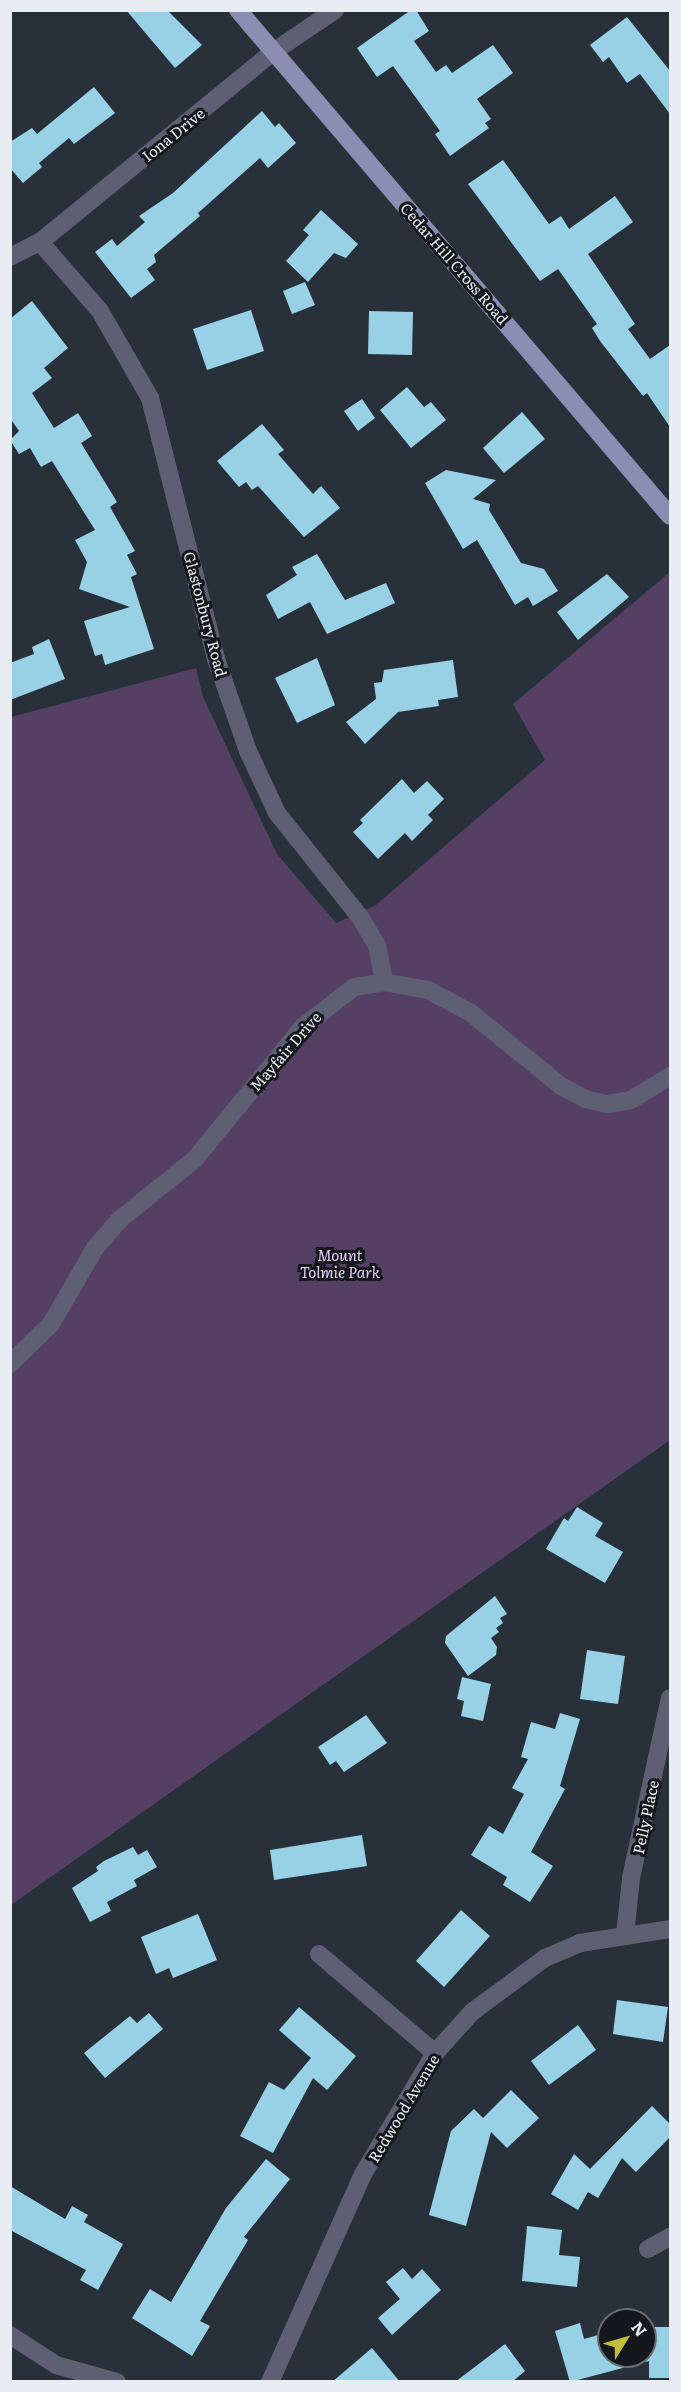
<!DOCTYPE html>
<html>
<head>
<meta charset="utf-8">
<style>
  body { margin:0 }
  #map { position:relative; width:681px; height:2392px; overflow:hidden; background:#28313a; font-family:Literata,serif }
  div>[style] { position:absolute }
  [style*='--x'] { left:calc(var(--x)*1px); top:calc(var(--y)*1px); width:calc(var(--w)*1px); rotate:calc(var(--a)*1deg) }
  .green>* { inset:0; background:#554064 }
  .building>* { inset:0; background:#98d1e6 }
  .minor>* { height:18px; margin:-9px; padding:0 9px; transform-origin:9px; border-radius:9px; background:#5e5f72 }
  .major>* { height:18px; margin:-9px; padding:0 9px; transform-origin:9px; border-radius:9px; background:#8b8eb3 }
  span { translate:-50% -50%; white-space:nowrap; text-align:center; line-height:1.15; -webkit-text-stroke:6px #14181c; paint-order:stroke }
  .street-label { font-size:15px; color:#e8edf3 }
  .park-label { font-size:15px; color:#e9d2f9; font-style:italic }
  .frame { position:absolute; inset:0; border:12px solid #e8edf3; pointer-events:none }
  .north { position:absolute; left:597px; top:2308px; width:60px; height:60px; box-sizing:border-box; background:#14181c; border:2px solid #696d72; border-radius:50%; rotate:53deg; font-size:16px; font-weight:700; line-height:24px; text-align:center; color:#e8edf3 }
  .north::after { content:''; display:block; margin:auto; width:21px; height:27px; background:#c2bd3f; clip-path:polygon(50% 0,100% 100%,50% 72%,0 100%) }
</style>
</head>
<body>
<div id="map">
  <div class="green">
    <div style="clip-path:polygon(670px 572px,670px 1440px,11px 1905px,11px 717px,196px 668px,203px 697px,277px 854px,336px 923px,376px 905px,545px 760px,513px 704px)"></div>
  </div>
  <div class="building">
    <div style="clip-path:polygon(126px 10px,167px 10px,202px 45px,175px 68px)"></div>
    <div style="clip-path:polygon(411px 10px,416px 10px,429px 31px,414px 41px,436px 72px,446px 65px,452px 73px,493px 45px,513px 73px,477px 99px,491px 119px,485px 123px,489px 128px,450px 156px,435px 134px,440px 131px,393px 66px,377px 77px,357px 48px)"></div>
    <div style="clip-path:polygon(627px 17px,670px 71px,670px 114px,640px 74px,627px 83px,609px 57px,603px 62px,590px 45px)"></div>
    <div style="clip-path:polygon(94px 87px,115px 113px,74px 144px,69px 138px,39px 163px,42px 167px,23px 183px,10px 168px,10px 142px,32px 128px,37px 134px)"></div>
    <div style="clip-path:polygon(262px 111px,275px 127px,279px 123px,296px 143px,268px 168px,260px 158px,198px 213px,200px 216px,154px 255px,156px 262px,147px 269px,155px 280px,131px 298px,95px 252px,112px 239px,117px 246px,145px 222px,139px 216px,173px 193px)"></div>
    <div style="clip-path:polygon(503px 160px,549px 224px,561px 216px,569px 229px,615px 196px,633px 222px,588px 254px,635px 324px,628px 329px,650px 359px,670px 345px,670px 427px,647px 393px,643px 396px,600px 341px,592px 328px,597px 324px,558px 269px,540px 281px,468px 184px)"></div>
    <div style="clip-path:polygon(321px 210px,358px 244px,346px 258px,334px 253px,308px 282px,286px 261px,309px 235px,303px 230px)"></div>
    <div style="clip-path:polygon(305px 282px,315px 305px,292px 314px,283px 291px)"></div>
    <div style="clip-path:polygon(32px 301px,68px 348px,44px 368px,52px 378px,32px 393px,54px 428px,78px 413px,92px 436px,81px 443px,117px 502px,110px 507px,135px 551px,127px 555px,137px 574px,131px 577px,154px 649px,105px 665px,102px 654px,95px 656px,84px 621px,130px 607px,79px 589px,87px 562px,75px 540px,95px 530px,52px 461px,41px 467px,30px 448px,19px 454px,10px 440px,19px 431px,10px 418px,10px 319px)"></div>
    <div style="clip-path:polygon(251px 310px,264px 351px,207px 370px,193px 329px)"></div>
    <div style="clip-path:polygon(369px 311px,413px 312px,412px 355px,368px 354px)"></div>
    <div style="clip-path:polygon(407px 387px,424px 407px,431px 402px,446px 420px,411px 448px,380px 410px)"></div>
    <div style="clip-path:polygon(362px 399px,375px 418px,358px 431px,344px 411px)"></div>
    <div style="clip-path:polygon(522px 412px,545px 439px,504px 473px,483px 448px)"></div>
    <div style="clip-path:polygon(262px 424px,284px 450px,278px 454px,313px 494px,321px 486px,340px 508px,304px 537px,258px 486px,252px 490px,246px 482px,239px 487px,217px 461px)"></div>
    <div style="clip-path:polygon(446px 470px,496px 480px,473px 499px,490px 504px,489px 510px,521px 563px,544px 569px,558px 591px,533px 606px,528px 597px,515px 605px,477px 540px,463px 549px,425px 483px)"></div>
    <div style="clip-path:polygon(317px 554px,345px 600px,386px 583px,395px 603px,327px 634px,310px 602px,278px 619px,266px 595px,297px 575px,292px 567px)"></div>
    <div style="clip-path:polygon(607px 574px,629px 597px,578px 640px,557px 612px)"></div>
    <div style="clip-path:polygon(49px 639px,65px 679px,10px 700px,10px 663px,34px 654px,32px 647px)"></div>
    <div style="clip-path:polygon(317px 658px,335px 705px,297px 723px,275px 678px)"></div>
    <div style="clip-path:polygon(453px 660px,458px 697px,438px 700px,439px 706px,398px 712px,365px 744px,346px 722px,376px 699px,374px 683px,382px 682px,384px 670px)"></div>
    <div style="clip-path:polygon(402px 779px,414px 793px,427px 781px,444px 799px,428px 815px,433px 820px,412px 841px,405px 833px,378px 859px,353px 832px,363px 823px,360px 820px)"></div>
    <div style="clip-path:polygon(577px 1507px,603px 1523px,595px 1536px,623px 1552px,605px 1583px,546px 1549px,564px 1518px,568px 1521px)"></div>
    <div style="clip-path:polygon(495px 1596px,507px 1614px,500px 1618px,503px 1623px,496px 1628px,499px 1632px,491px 1638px,497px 1647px,496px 1655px,468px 1676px,445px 1643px,446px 1636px)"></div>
    <div style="clip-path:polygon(587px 1650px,625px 1656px,618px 1704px,580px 1699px)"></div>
    <div style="clip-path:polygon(462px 1677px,491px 1684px,483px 1721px,461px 1716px,464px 1701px,457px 1699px)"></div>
    <div style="clip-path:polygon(560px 1713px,580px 1719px,560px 1786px,565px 1789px,531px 1852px,553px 1866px,530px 1902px,503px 1885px,507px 1877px,471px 1855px,489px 1826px,503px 1834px,524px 1794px,512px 1788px,528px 1759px,521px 1757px,531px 1722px,555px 1729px)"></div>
    <div style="clip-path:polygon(366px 1715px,387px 1743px,344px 1772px,336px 1761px,330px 1765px,318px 1747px)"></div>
    <div style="clip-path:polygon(362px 1835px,367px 1866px,274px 1880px,270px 1850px)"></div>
    <div style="clip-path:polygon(133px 1847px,138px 1855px,147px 1850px,157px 1867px,134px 1880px,137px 1886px,107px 1902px,111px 1911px,90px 1922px,72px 1888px,98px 1871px,96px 1867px,104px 1861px)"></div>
    <div style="clip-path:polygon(461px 1910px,490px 1936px,444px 1987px,416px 1961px)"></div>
    <div style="clip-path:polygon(198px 1914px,217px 1960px,173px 1978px,169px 1968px,156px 1974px,141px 1937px)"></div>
    <div style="clip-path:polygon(617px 2000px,668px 2007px,663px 2042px,613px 2034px)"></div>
    <div style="clip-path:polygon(299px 2007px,356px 2056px,327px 2090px,313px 2078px,273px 2153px,240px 2136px,269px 2082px,284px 2090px,311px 2058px,279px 2030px)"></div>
    <div style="clip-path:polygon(149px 2013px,163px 2029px,105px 2078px,84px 2053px,130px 2016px,137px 2023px)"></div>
    <div style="clip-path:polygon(578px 2025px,596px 2050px,549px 2085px,531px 2061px)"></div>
    <div style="clip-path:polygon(511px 2090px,539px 2118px,507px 2148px,491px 2132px,466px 2226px,429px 2215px,451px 2131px,474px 2109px,483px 2118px)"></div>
    <div style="clip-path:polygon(652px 2106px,670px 2124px,670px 2137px,636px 2172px,622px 2158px,598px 2198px,588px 2192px,578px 2210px,551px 2194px,574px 2154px,590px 2169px)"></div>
    <div style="clip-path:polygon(266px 2159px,290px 2179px,244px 2237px,248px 2240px,200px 2321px,210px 2326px,192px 2356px,132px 2318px,150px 2289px,171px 2302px,226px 2208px)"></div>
    <div style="clip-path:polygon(10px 2186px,65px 2219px,72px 2206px,88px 2215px,84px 2222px,123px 2244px,98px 2290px,80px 2280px,86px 2270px,10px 2230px)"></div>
    <div style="clip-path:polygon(527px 2226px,562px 2230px,559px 2255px,580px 2257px,577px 2287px,522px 2281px)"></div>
    <div style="clip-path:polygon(403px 2268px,412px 2279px,422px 2269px,441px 2290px,392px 2335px,378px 2318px,400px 2299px,386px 2282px)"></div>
    <div style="clip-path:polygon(580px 2323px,584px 2339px,609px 2332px,609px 2356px,645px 2356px,645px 2327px,670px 2327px,670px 2378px,649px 2378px,649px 2361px,570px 2382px,555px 2331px)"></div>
    <div style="clip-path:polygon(505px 2344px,525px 2371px,512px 2382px,455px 2382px)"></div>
    <div style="clip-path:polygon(372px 2348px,400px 2382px,332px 2382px)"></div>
  </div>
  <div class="minor">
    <div style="--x:40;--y:242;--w:91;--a:49"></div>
    <div style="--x:100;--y:311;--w:100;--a:60.1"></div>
    <div style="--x:150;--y:398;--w:269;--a:75.8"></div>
    <div style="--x:216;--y:659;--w:97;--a:70.8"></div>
    <div style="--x:248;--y:751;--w:68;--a:64.9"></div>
    <div style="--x:277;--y:813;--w:133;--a:51.4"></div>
    <div style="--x:360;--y:917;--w:33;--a:59"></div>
    <div style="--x:377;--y:945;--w:38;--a:79"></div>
    <div style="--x:10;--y:257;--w:34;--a:-27"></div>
    <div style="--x:40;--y:242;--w:301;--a:-39.2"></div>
    <div style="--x:273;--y:52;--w:75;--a:-34.1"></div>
    <div style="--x:10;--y:1364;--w:57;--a:-44.3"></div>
    <div style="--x:51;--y:1324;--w:88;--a:-59.9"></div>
    <div style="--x:95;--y:1248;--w:37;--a:-49"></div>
    <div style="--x:119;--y:1220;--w:96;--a:-38.7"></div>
    <div style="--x:194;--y:1160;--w:172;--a:-50.7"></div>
    <div style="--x:303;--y:1027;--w:65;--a:-38.1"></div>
    <div style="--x:354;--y:987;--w:30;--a:-9"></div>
    <div style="--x:384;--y:982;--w:45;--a:10.3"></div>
    <div style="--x:428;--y:990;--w:49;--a:28.1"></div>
    <div style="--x:471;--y:1013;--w:116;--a:39"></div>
    <div style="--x:561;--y:1086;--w:27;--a:28"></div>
    <div style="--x:585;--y:1099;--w:23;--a:13"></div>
    <div style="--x:607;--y:1104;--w:24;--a:-9"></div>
    <div style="--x:631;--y:1100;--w:46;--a:-31.6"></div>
    <div style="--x:625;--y:1936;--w:58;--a:-84.1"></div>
    <div style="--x:631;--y:1878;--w:184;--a:-77.8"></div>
    <div style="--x:319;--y:1954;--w:153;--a:40.5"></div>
    <div style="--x:648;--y:2249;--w:25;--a:-29"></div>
    <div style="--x:10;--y:2335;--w:55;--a:33.1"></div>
    <div style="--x:56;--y:2365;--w:63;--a:15.6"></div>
    <div style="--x:270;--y:2382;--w:228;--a:-65.9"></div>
    <div style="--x:363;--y:2174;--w:141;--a:-59.2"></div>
    <div style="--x:435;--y:2053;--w:55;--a:-47.9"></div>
    <div style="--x:472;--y:2012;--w:91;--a:-36.5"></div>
    <div style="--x:545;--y:1958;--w:38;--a:-23"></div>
    <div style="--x:580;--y:1943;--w:91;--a:-8.8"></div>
  </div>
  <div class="major">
    <div style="--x:238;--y:10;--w:665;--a:49.51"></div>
  </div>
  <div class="street-label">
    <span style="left:173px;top:134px;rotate:-39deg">Iona Drive</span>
    <span style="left:455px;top:263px;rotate:49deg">Cedar Hill Cross Road</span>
    <span style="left:206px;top:614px;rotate:75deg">Glastonbury Road</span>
    <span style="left:285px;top:1051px;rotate:-49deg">Mayfair Drive</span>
    <span style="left:645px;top:1817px;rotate:-78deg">Pelly Place</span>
    <span style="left:403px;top:2108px;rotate:-59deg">Redwood Avenue</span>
  </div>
  <div class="park-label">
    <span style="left:340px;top:1263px">Mount<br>Tolmie Park</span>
  </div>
  <div class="frame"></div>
  <div class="north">N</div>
</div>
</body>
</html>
